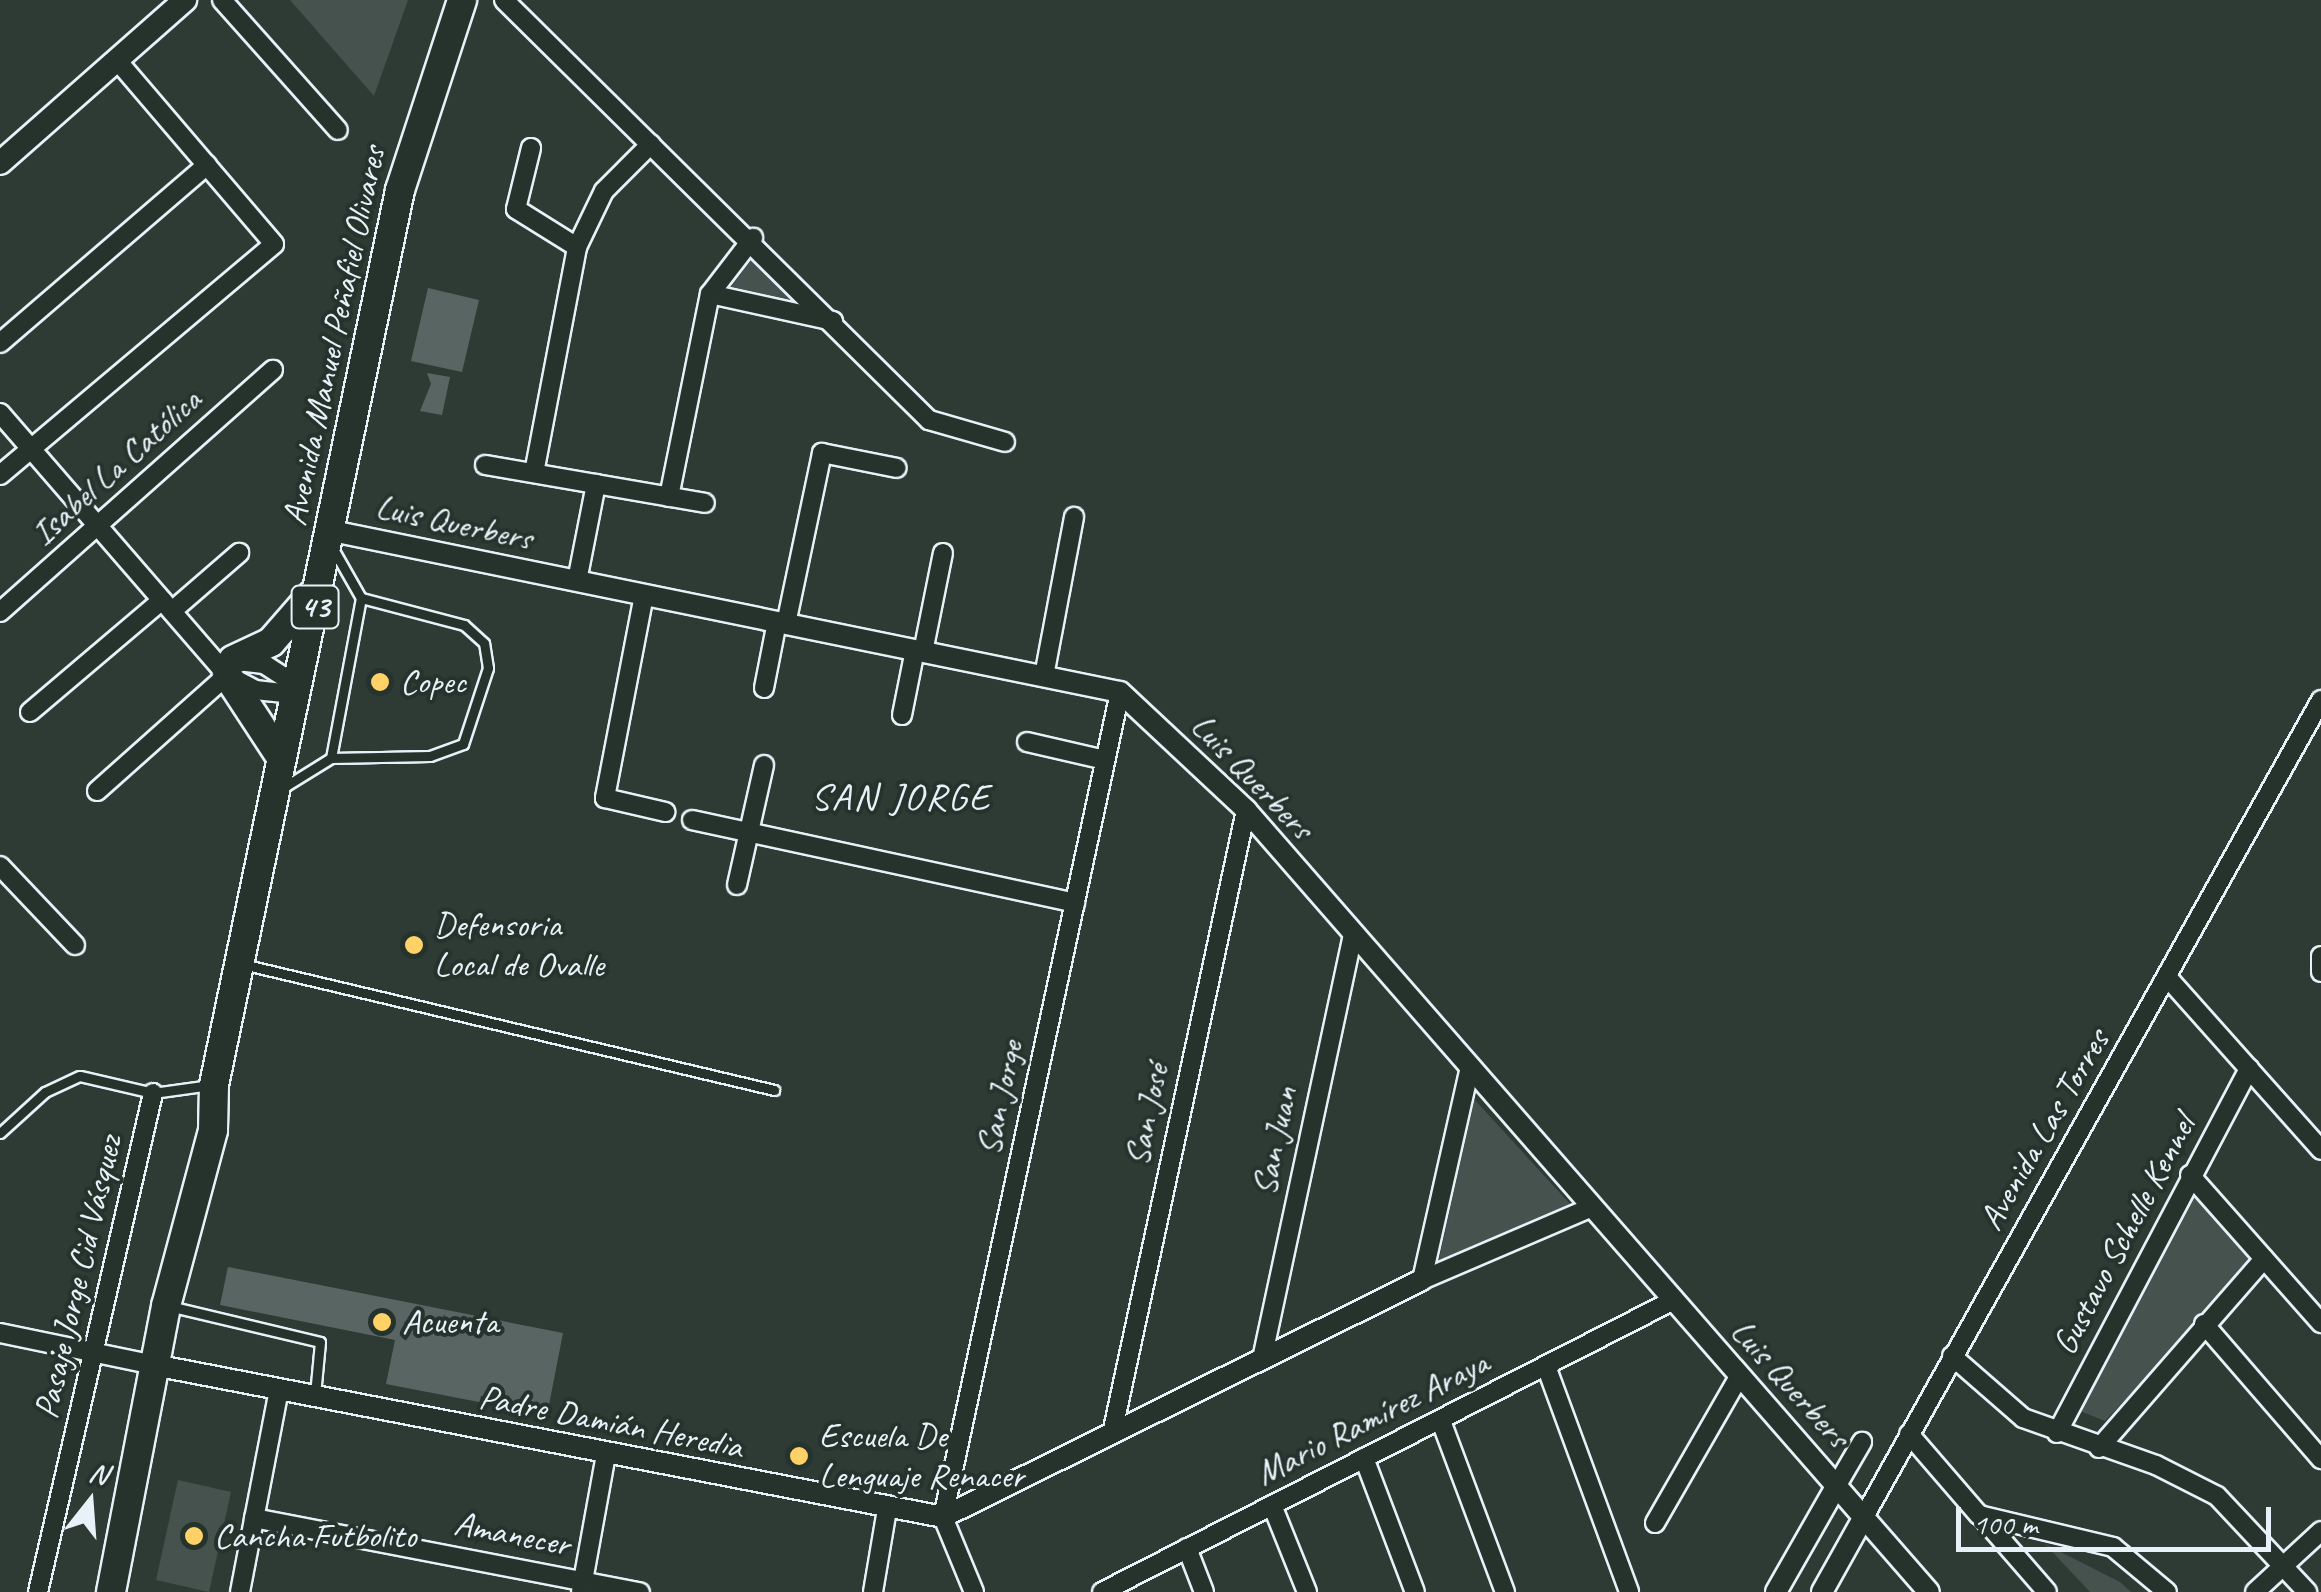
<!DOCTYPE html>
<html>
<head>
<meta charset="utf-8">
<style>
  body { margin:0 }
  #map { position:relative; width:2321px; height:1592px; overflow:hidden; background:#2e3b35; font-family:Caveat,sans-serif }
  div>[style] { position:absolute }
  [style*='--x'] { left:calc(var(--x)*1px); top:calc(var(--y)*1px); width:calc(var(--w)*1px); rotate:calc(var(--a)*1deg) }
  .green>* { inset:0; background:#45524e }
  .building>* { inset:0; background:#596563 }
  .roads { filter:drop-shadow(2px 0 #e8f1f8) drop-shadow(-2px 0 #e8f1f8) drop-shadow(0 2px #e8f1f8) drop-shadow(0 -2px #e8f1f8) }
  .service>* { height:9px; margin:-4.5px; padding:0 4.5px; transform-origin:4.5px; border-radius:4.5px; background:#26332d }
  .minor>* { height:18px; margin:-9px; padding:0 9px; transform-origin:9px; border-radius:9px; background:#26332d }
  .tertiary>* { height:20px; margin:-10px; padding:0 10px; transform-origin:10px; border-radius:10px; background:#26332d }
  .secondary>* { height:22px; margin:-11px; padding:0 11px; transform-origin:11px; border-radius:11px; background:#26332d }
  .primary>* { height:28px; margin:-14px; padding:0 14px; transform-origin:14px; border-radius:14px; background:#26332d }
  .dots>* { width:28px; height:28px; translate:-50% -50%; box-sizing:border-box; border:5px solid #26332d; border-radius:50% }
  span { translate:-50% -50%; white-space:nowrap; text-align:center; line-height:1.15; -webkit-text-stroke:8px #26332d; paint-order:stroke }
  .shield-label span { padding:2px 8px; background:#26332d; border:2px solid; border-radius:8px; -webkit-text-stroke-width:0 }
  .shield-label { font-size:32px; color:#e8f1f8; font-weight:700 }
  .street-label { font-size:35px; color:#e8f1f8 }
  .poi-label { font-size:35px; color:#e8f1f8 }
  .left { translate:0 -50%; text-align:left }
  .neighbourhood-label { font-size:38px; color:#e8f1f8; letter-spacing:2.5px }
  .north { position:absolute; left:40px; top:1452px; width:100px; height:100px; -webkit-text-stroke:8px #26332d; paint-order:stroke; rotate:17deg; font-size:28px; font-weight:700; line-height:40px; text-align:center; color:#e8f1f8 }
  .north::after { content:''; display:block; margin:auto; width:35px; height:45px; background:#e8f1f8; clip-path:polygon(50% 0,100% 100%,50% 72%,0 100%) }
  .scale { position:absolute; left:1956px; top:1507px; width:315px; height:45px; box-sizing:border-box; border:5px solid #e8f1f8; border-top:0; padding-left:12px; font-size:30px; line-height:35px; white-space:nowrap; color:#e8f1f8; -webkit-text-stroke:8px #26332d; paint-order:stroke }
</style>
</head>
<body>
<div id="map">
  <div class="green">
    <div style="clip-path:polygon(290px 0,408px 0,374px 96px)"></div>
    <div style="clip-path:polygon(756px 254px,811px 309px,728px 291px)"></div>
    <div style="clip-path:polygon(1474px 1099px,1571px 1205px,1438px 1264px)"></div>
    <div style="clip-path:polygon(2198px 1173px,2267px 1249px,2105px 1421px,2070px 1407px)"></div>
    <div style="clip-path:polygon(178px 1480px,231px 1492px,209px 1592px,156px 1580px)"></div>
    <div style="clip-path:polygon(2045px 1544px,2120px 1582px,2131px 1592px,2090px 1592px)"></div>
  </div>
  <div class="building">
    <div style="clip-path:polygon(428px 288px,479px 300px,462px 372px,411px 361px)"></div>
    <div style="clip-path:polygon(427px 373px,450px 377px,442px 415px,420px 411px,431px 384px)"></div>
    <div style="clip-path:polygon(228px 1267px,563px 1333px,547px 1415px,386px 1384px,395px 1340px,220px 1305px)"></div>
  </div>
  <div class="roads">
    <div class="service">
      <div style="--x:331;--y:758;--w:99;--a:-1.2"></div>
      <div style="--x:430;--y:756;--w:35;--a:-20"></div>
      <div style="--x:463;--y:744;--w:80;--a:-71.8"></div>
      <div style="--x:488;--y:668;--w:25;--a:-99"></div>
      <div style="--x:484;--y:643;--w:27;--a:-138"></div>
      <div style="--x:464;--y:625;--w:106;--a:-165.3"></div>
      <div style="--x:281;--y:789;--w:59;--a:-31.8"></div>
      <div style="--x:331;--y:758;--w:163;--a:-79.4"></div>
      <div style="--x:361;--y:598;--w:59;--a:-119.6"></div>
      <div style="--x:242;--y:964;--w:547;--a:13.32"></div>
      <div style="--x:0;--y:1133;--w:61;--a:-42.3"></div>
      <div style="--x:45;--y:1092;--w:38;--a:-25"></div>
      <div style="--x:80;--y:1076;--w:75;--a:13.1"></div>
      <div style="--x:153;--y:1093;--w:58;--a:-8"></div>
      <div style="--x:169;--y:1306;--w:155;--a:13.4"></div>
      <div style="--x:320;--y:1342;--w:53;--a:95.4"></div>
    </div>
    <div class="minor">
      <div style="--x:222;--y:0;--w:174;--a:48.3"></div>
      <div style="--x:504;--y:0;--w:598;--a:44.66"></div>
      <div style="--x:929;--y:420;--w:79;--a:16.1"></div>
      <div style="--x:531;--y:148;--w:63;--a:103.8"></div>
      <div style="--x:516;--y:209;--w:72;--a:31.9"></div>
      <div style="--x:710;--y:294;--w:126;--a:12.4"></div>
      <div style="--x:0;--y:343;--w:273;--a:-40.7"></div>
      <div style="--x:0;--y:413;--w:347;--a:49.1"></div>
      <div style="--x:227;--y:675;--w:32;--a:28"></div>
      <div style="--x:255;--y:690;--w:39;--a:6"></div>
      <div style="--x:485;--y:465;--w:223;--a:9.8"></div>
      <div style="--x:534;--y:473;--w:230;--a:-79.2"></div>
      <div style="--x:577;--y:247;--w:62;--a:-64.3"></div>
      <div style="--x:604;--y:191;--w:66;--a:-45"></div>
      <div style="--x:0;--y:475;--w:358;--a:-40.1"></div>
      <div style="--x:274;--y:244;--w:242;--a:-130.5"></div>
      <div style="--x:669;--y:497;--w:207;--a:-78.6"></div>
      <div style="--x:710;--y:294;--w:71;--a:-52.5"></div>
      <div style="--x:577;--y:581;--w:99;--a:-78.9"></div>
      <div style="--x:644;--y:595;--w:207;--a:100.9"></div>
      <div style="--x:605;--y:798;--w:62;--a:13.1"></div>
      <div style="--x:172;--y:611;--w:89;--a:-40.9"></div>
      <div style="--x:0;--y:612;--w:365;--a:-41.6"></div>
      <div style="--x:786;--y:624;--w:175;--a:-78.1"></div>
      <div style="--x:822;--y:453;--w:76;--a:11.3"></div>
      <div style="--x:923;--y:652;--w:101;--a:-78.6"></div>
      <div style="--x:238;--y:661;--w:26;--a:7"></div>
      <div style="--x:264;--y:664;--w:38;--a:33"></div>
      <div style="--x:1044;--y:676;--w:162;--a:-79.3"></div>
      <div style="--x:764;--y:688;--w:67;--a:-78.9"></div>
      <div style="--x:30;--y:712;--w:173;--a:-40.3"></div>
      <div style="--x:902;--y:715;--w:66;--a:-78.7"></div>
      <div style="--x:1027;--y:742;--w:80;--a:13"></div>
      <div style="--x:97;--y:791;--w:174;--a:-41.7"></div>
      <div style="--x:692;--y:820;--w:392;--a:12.2"></div>
      <div style="--x:0;--y:866;--w:109;--a:46.5"></div>
      <div style="--x:737;--y:885;--w:123;--a:-77.3"></div>
      <div style="--x:2321;--y:956;--w:16;--a:90"></div>
      <div style="--x:2168;--y:978;--w:230;--a:48.3"></div>
      <div style="--x:2190;--y:1175;--w:198;--a:48.5"></div>
      <div style="--x:1422;--y:1280;--w:218;--a:-77.3"></div>
      <div style="--x:1422;--y:1280;--w:185;--a:-23.2"></div>
      <div style="--x:2204;--y:1324;--w:179;--a:49.1"></div>
      <div style="--x:0;--y:1333;--w:157;--a:11.7"></div>
      <div style="--x:1952;--y:1356;--w:94;--a:41.1"></div>
      <div style="--x:2023;--y:1418;--w:141;--a:19.5"></div>
      <div style="--x:2156;--y:1465;--w:68;--a:26.9"></div>
      <div style="--x:2217;--y:1496;--w:132;--a:46.8"></div>
      <div style="--x:1262;--y:1359;--w:434;--a:-77.9"></div>
      <div style="--x:1546;--y:1366;--w:241;--a:69.8"></div>
      <div style="--x:1441;--y:1421;--w:183;--a:69.5"></div>
      <div style="--x:2057;--y:1433;--w:412;--a:-62.2"></div>
      <div style="--x:1112;--y:1434;--w:638;--a:-77.88"></div>
      <div style="--x:1909;--y:1434;--w:107;--a:49.2"></div>
      <div style="--x:1979;--y:1515;--w:138;--a:13.4"></div>
      <div style="--x:2113;--y:1547;--w:70;--a:39.8"></div>
      <div style="--x:2099;--y:1448;--w:251;--a:-48.9"></div>
      <div style="--x:1364;--y:1458;--w:143;--a:69.2"></div>
      <div style="--x:1837;--y:1485;--w:50;--a:-59.8"></div>
      <div style="--x:1272;--y:1505;--w:94;--a:68.1"></div>
      <div style="--x:1865;--y:1515;--w:934;--a:-60.77"></div>
      <div style="--x:1980;--y:1515;--w:102;--a:49"></div>
      <div style="--x:254;--y:1518;--w:393;--a:10.9"></div>
      <div style="--x:1655;--y:1523;--w:168;--a:-60.1"></div>
      <div style="--x:1187;--y:1548;--w:47;--a:68.9"></div>
      <div style="--x:38;--y:1592;--w:512;--a:-77.02"></div>
      <div style="--x:240;--y:1592;--w:206;--a:-79.1"></div>
      <div style="--x:581;--y:1592;--w:140;--a:-79.7"></div>
      <div style="--x:873;--y:1592;--w:84;--a:-80.4"></div>
      <div style="--x:974;--y:1592;--w:81;--a:-112.5"></div>
      <div style="--x:943;--y:1517;--w:844;--a:-77.89"></div>
      <div style="--x:1102;--y:1592;--w:640;--a:-27.05"></div>
      <div style="--x:2255;--y:1592;--w:90;--a:-42.7"></div>
    </div>
    <div class="tertiary">
      <div style="--x:332;--y:531;--w:804;--a:11.55"></div>
      <div style="--x:1120;--y:692;--w:173;--a:43.1"></div>
      <div style="--x:1246;--y:810;--w:1038;--a:48.87"></div>
      <div style="--x:154;--y:1365;--w:804;--a:10.9"></div>
      <div style="--x:943;--y:1517;--w:534;--a:-26.33"></div>
      <div style="--x:1776;--y:1592;--w:123;--a:-60.3"></div>
      <div style="--x:1822;--y:1592;--w:88;--a:-60.8"></div>
    </div>
    <div class="secondary">
      <div style="--x:0;--y:163;--w:247;--a:-41.4"></div>
    </div>
    <div class="primary">
      <div style="--x:233;--y:660;--w:42;--a:-25.3"></div>
      <div style="--x:271;--y:642;--w:62;--a:-48.9"></div>
      <div style="--x:227;--y:675;--w:97;--a:56.8"></div>
      <div style="--x:111;--y:1592;--w:291;--a:-79.1"></div>
      <div style="--x:166;--y:1306;--w:182;--a:-75"></div>
      <div style="--x:213;--y:1130;--w:45;--a:-88.7"></div>
      <div style="--x:214;--y:1085;--w:914;--a:-78.26"></div>
      <div style="--x:400;--y:190;--w:200;--a:-71.9"></div>
    </div>
  </div>
  <div class="dots">
    <div style="left:380px;top:682px;background:#ffd166"></div>
    <div style="left:414px;top:945px;background:#ffd166"></div>
    <div style="left:382px;top:1322px;background:#ffd166"></div>
    <div style="left:799px;top:1456px;background:#ffd166"></div>
    <div style="left:194px;top:1536px;background:#ffd166"></div>
  </div>
  <div class="shield-label">
    <span style="left:315px;top:607px">43</span>
  </div>
  <div class="street-label">
    <span style="left:334px;top:336px;rotate:-78deg">Avenida Manuel Peñafiel Olivares</span>
    <span style="left:116px;top:467px;rotate:-42deg">Isabel La Católica</span>
    <span style="left:454px;top:523px;rotate:12deg">Luis Querbers</span>
    <span style="left:1252px;top:777px;rotate:46deg">Luis Querbers</span>
    <span style="left:1000px;top:1098px;rotate:-78deg">San Jorge</span>
    <span style="left:1147px;top:1115px;rotate:-78deg">San José</span>
    <span style="left:2044px;top:1130px;rotate:-60deg">Avenida Las Torres</span>
    <span style="left:1275px;top:1141px;rotate:-78deg">San Juan</span>
    <span style="left:2124px;top:1235px;rotate:-62deg">Gustavo Schelle Kennel</span>
    <span style="left:78px;top:1277px;rotate:-77deg">Pasaje Jorge Cid Vásquez</span>
    <span style="left:1790px;top:1384px;rotate:48deg">Luis Querbers</span>
    <span style="left:1372px;top:1418px;rotate:-27deg">Mario Ramírez Araya</span>
    <span style="left:611px;top:1422px;rotate:11deg">Padre Damián Heredia</span>
    <span style="left:512px;top:1534px;rotate:11deg">Amanecer</span>
  </div>
  <div class="poi-label">
    <span class="left" style="left:400px;top:682px">Copec</span>
    <span class="left" style="left:434px;top:945px">Defensoria<br>Local de Ovalle</span>
    <span class="left" style="left:402px;top:1322px">Acuenta</span>
    <span class="left" style="left:819px;top:1456px">Escuela De<br>Lenguaje Renacer</span>
    <span class="left" style="left:214px;top:1536px">Cancha Futbolito</span>
  </div>
  <div class="neighbourhood-label">
    <span style="left:901px;top:797px">SAN JORGE</span>
  </div>
  <div class="north">N</div>
  <div class="scale">100 m</div>
</div>
</body>
</html>
